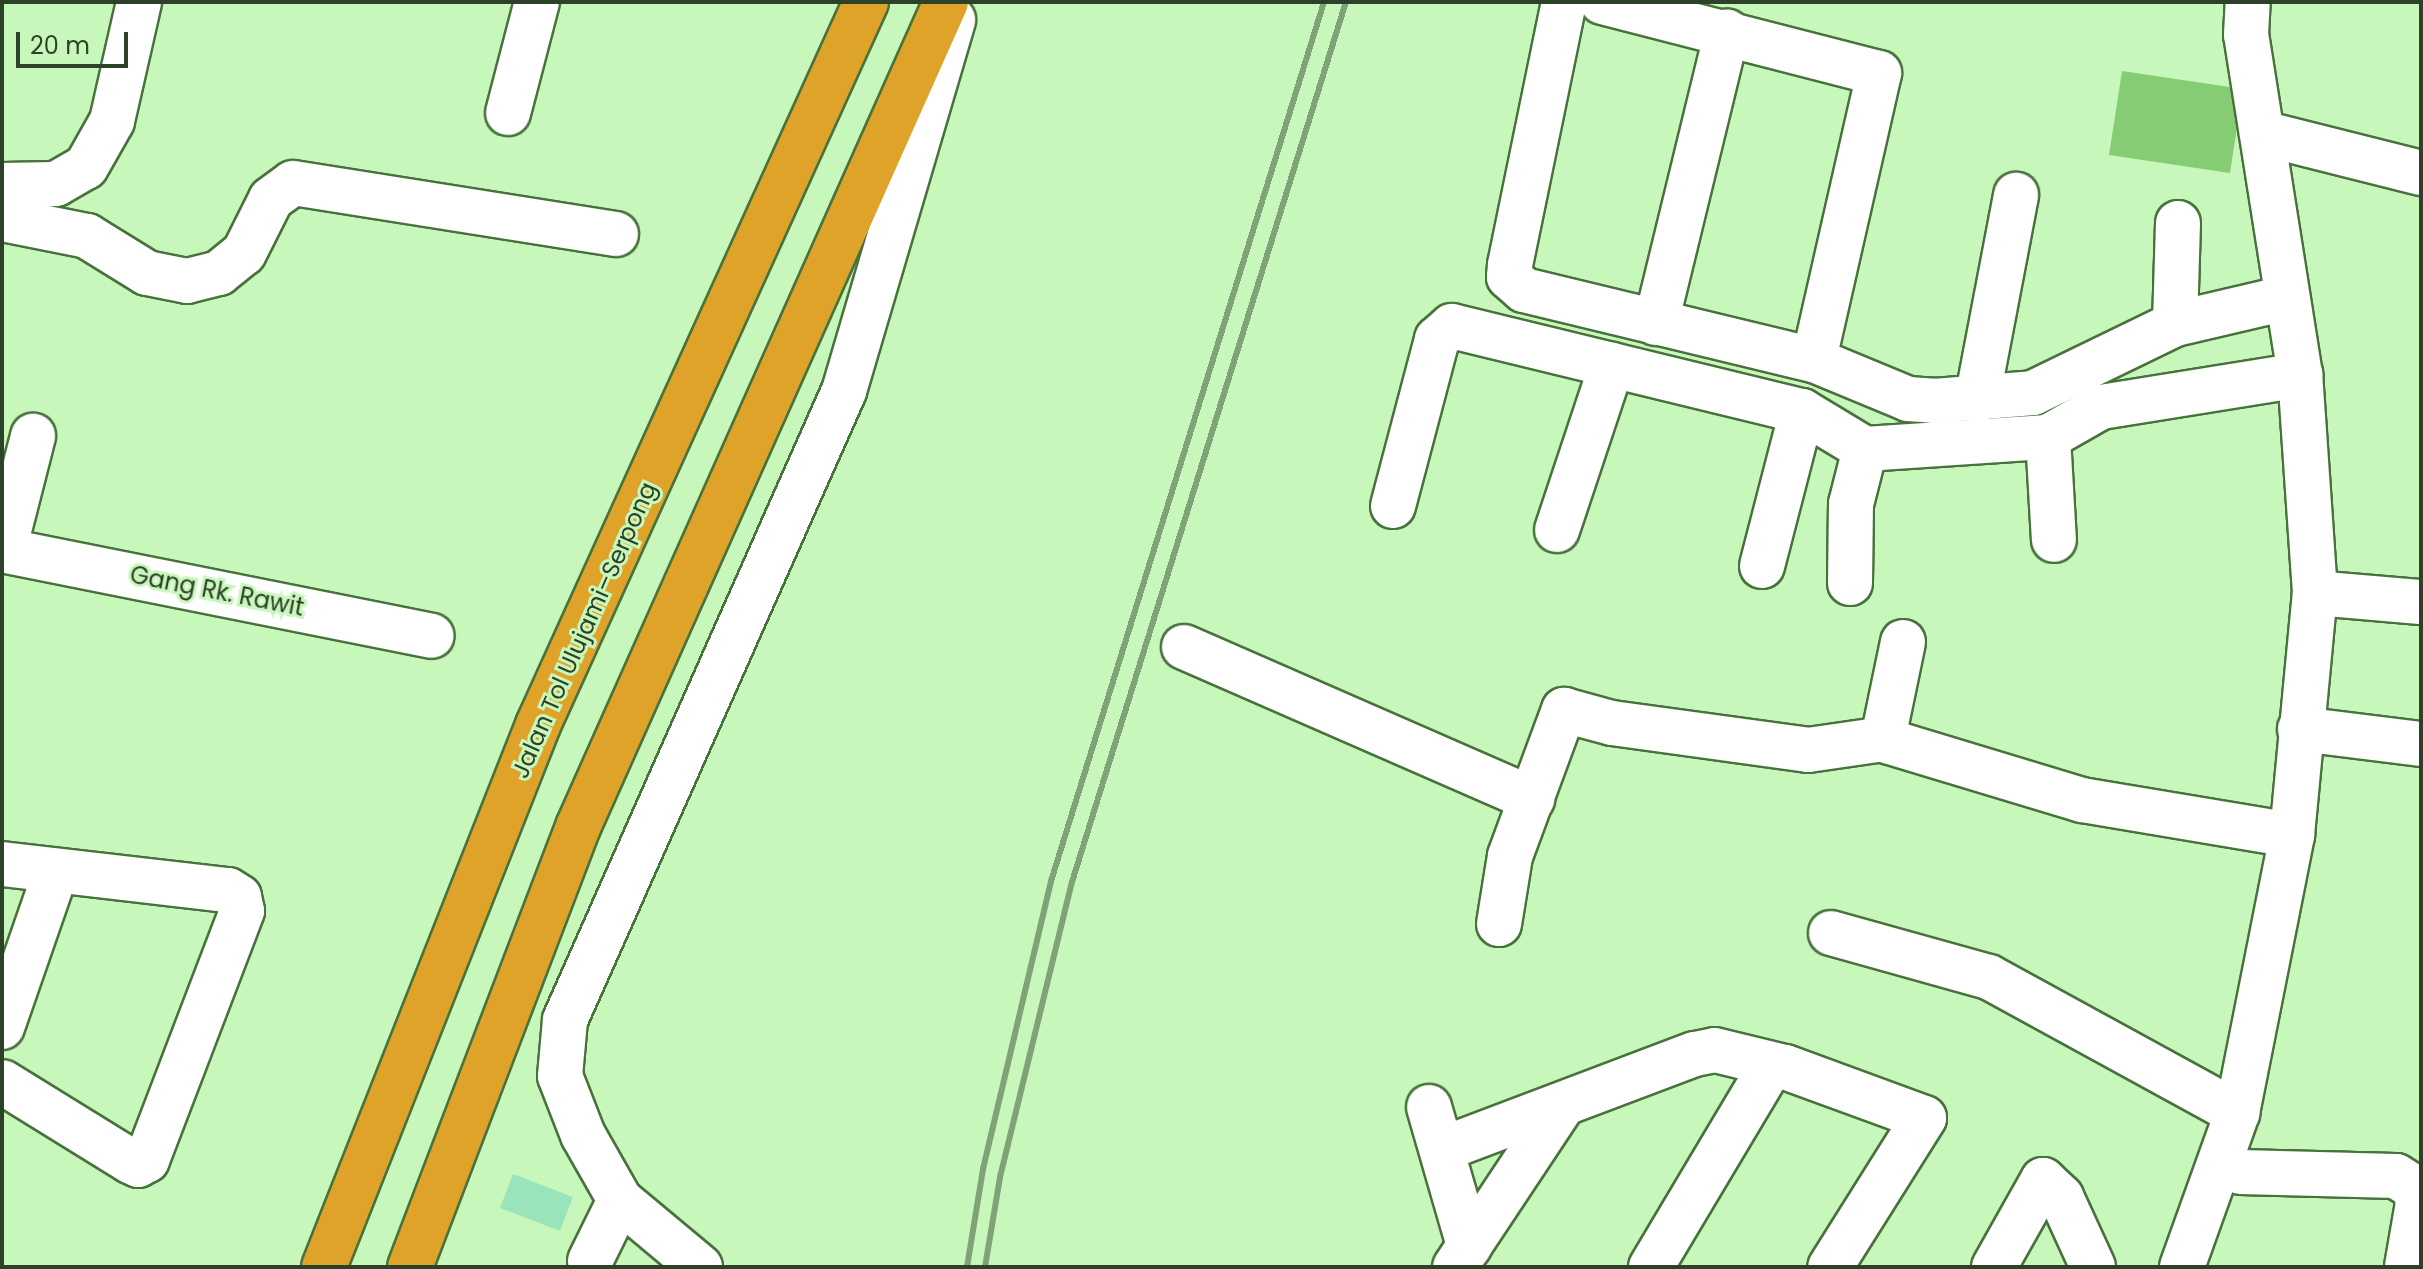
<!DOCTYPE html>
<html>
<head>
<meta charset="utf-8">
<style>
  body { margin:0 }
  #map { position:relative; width:2423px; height:1269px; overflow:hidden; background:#c8f7bb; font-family:Poppins,sans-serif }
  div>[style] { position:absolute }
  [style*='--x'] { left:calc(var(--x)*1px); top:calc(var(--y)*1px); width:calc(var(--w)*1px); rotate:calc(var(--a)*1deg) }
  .green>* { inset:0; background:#86cc74 }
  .building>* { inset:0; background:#9ae4bb }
  .roads { filter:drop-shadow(2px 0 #48723c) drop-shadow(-2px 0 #48723c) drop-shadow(0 2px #48723c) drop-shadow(0 -2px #48723c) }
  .minor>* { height:44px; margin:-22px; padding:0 22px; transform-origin:22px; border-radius:22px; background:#fff }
  .highway>* { height:44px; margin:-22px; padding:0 22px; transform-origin:22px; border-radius:22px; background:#dfa32a }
  .rail>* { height:6px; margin:-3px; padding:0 3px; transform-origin:3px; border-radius:3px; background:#80a277 }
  span { translate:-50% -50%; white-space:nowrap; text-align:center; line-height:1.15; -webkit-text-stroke:6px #c8f7bb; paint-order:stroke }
  .street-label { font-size:24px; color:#2d4028 }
  .frame { position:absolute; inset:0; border:4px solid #2d4028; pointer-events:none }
  .scale { position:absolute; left:16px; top:32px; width:112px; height:36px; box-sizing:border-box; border:4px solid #2d4028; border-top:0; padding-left:10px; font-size:24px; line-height:28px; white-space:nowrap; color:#2d4028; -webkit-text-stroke:6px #c8f7bb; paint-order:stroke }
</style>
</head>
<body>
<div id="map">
  <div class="green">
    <div style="clip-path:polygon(2122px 71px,2243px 89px,2230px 173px,2109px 155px)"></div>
  </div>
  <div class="building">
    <div style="clip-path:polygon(513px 1174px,573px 1197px,560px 1231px,500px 1208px)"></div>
  </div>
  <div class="roads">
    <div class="minor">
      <div style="--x:1564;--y:2;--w:268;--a:101.6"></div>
      <div style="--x:1510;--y:265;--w:12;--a:95"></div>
      <div style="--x:1509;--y:277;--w:20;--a:41"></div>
      <div style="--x:1524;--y:290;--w:298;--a:13.6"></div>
      <div style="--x:1814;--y:360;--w:102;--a:22.5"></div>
      <div style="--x:1908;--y:399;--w:26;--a:4"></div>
      <div style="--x:1934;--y:401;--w:99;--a:-4.6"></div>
      <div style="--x:2033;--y:393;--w:158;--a:-25.9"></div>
      <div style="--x:2175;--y:324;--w:114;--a:-13.2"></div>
      <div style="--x:1602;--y:2;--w:286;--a:14.4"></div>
      <div style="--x:1879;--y:73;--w:294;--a:102.8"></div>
      <div style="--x:508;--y:113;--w:115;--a:-75.4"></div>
      <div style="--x:2262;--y:133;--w:164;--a:14.1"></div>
      <div style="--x:2;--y:185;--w:54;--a:-1.1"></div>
      <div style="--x:56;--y:184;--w:34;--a:-30"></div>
      <div style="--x:86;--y:167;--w:53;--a:-60.5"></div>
      <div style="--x:112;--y:121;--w:122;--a:-77.2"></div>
      <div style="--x:2;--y:219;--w:87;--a:11.3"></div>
      <div style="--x:87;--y:236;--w:70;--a:31.7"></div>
      <div style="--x:147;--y:273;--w:41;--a:11.3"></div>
      <div style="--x:187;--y:281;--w:33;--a:-14"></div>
      <div style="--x:219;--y:273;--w:32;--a:-39"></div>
      <div style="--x:244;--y:253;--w:60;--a:-63.4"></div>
      <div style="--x:271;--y:199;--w:27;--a:-36"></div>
      <div style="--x:293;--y:183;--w:327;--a:9"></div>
      <div style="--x:1656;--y:323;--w:300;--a:-76.3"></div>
      <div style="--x:2175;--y:324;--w:101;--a:-88.3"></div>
      <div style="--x:1977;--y:400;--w:209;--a:-79.2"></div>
      <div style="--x:2048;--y:437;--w:103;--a:86.7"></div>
      <div style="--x:1393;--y:506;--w:173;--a:-75.2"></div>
      <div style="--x:1437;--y:339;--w:20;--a:-41"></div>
      <div style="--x:1452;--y:326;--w:360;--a:13.7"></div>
      <div style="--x:1802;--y:411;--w:74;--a:31.1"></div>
      <div style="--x:1557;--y:530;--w:174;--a:-71.6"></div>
      <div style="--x:2;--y:550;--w:438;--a:11.3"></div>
      <div style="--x:4;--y:550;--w:118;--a:-75.7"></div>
      <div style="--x:1762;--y:566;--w:160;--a:-75.5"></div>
      <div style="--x:1850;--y:583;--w:79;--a:-89.3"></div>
      <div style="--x:1851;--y:504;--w:57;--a:-75.7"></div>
      <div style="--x:1865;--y:449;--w:183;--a:-3.8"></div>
      <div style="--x:2048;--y:437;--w:61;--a:-29.5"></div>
      <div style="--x:2101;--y:407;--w:202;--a:-9.1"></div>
      <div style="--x:2315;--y:593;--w:106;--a:4.9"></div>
      <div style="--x:1903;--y:642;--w:89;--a:101.7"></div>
      <div style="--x:1885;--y:729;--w:14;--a:69"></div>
      <div style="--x:1890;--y:742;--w:201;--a:16.8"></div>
      <div style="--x:2082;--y:800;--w:213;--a:9.5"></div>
      <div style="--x:1184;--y:647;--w:380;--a:23.6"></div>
      <div style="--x:2300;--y:729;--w:122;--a:7.1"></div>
      <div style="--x:2;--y:864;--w:227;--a:6.6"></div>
      <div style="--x:228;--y:890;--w:13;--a:32"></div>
      <div style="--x:239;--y:897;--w:14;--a:78"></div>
      <div style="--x:242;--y:911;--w:267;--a:110.9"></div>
      <div style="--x:147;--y:1160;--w:10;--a:151"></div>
      <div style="--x:138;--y:1165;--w:9;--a:-153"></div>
      <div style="--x:130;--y:1161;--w:150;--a:-148.3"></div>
      <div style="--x:1499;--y:924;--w:69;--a:-80.8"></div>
      <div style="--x:1510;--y:856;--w:156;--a:-69.7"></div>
      <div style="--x:1564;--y:710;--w:50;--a:15.2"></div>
      <div style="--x:1612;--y:723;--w:198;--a:7.8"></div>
      <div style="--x:1808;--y:750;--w:77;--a:-8.2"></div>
      <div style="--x:1831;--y:933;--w:164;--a:15.6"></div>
      <div style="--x:1989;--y:977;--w:283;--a:28.7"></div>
      <div style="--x:2;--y:1027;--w:165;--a:-70.9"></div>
      <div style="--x:1429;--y:1107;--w:145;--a:73.9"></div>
      <div style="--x:1443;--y:1149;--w:269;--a:-20.7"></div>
      <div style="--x:1695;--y:1054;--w:20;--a:-11"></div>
      <div style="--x:1715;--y:1050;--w:72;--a:13.7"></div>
      <div style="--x:1785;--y:1067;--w:148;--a:20.1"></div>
      <div style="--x:1924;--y:1118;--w:176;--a:122.2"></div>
      <div style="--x:2240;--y:1172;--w:156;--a:1.5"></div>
      <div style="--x:2396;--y:1176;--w:22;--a:32"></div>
      <div style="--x:2415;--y:1188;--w:15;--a:79"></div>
      <div style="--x:2418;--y:1203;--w:65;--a:99.8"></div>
      <div style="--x:590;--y:1261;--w:68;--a:-63.8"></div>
      <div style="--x:700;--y:1267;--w:104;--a:-140.1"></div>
      <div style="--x:620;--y:1200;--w:75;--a:-119.6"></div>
      <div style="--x:583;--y:1135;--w:63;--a:-111.3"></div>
      <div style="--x:560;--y:1076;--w:56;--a:-84.9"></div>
      <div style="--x:565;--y:1020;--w:688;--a:-66.08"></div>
      <div style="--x:844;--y:391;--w:387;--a:-73.6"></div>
      <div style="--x:1455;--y:1267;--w:193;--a:-56.4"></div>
      <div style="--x:1651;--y:1267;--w:233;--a:-59.2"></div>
      <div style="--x:1994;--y:1267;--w:100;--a:-60.6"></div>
      <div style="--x:2043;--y:1180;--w:25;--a:43"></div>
      <div style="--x:2061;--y:1197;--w:77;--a:65.4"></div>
      <div style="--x:2182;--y:1267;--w:164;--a:-70.3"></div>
      <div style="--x:2237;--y:1113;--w:283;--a:-78.8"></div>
      <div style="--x:2292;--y:835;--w:243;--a:-84.6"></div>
      <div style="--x:2315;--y:593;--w:219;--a:-93.9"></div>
      <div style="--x:2300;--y:375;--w:344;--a:-99"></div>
      <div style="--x:2246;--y:35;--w:33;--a:-87"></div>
    </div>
    <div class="highway">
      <div style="--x:324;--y:1267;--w:583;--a:-68.45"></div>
      <div style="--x:538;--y:725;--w:794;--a:-65.6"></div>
      <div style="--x:410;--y:1267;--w:471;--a:-69.1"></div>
      <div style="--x:578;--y:827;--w:903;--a:-65.96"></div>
    </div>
  </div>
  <div class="rail">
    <div style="--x:967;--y:1267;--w:99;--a:-80.7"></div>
    <div style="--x:983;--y:1169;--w:299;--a:-76.7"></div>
    <div style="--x:1052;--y:878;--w:917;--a:-72.75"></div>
    <div style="--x:985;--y:1267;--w:91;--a:-80.5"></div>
    <div style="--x:1000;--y:1177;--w:304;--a:-76.3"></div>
    <div style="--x:1072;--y:882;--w:922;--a:-72.71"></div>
  </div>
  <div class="street-label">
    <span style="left:217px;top:591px;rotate:11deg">Gang Rk. Rawit</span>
    <span style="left:584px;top:630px;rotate:-66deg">Jalan Tol Ulujami–Serpong</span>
  </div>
  <div class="frame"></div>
  <div class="scale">20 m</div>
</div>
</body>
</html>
